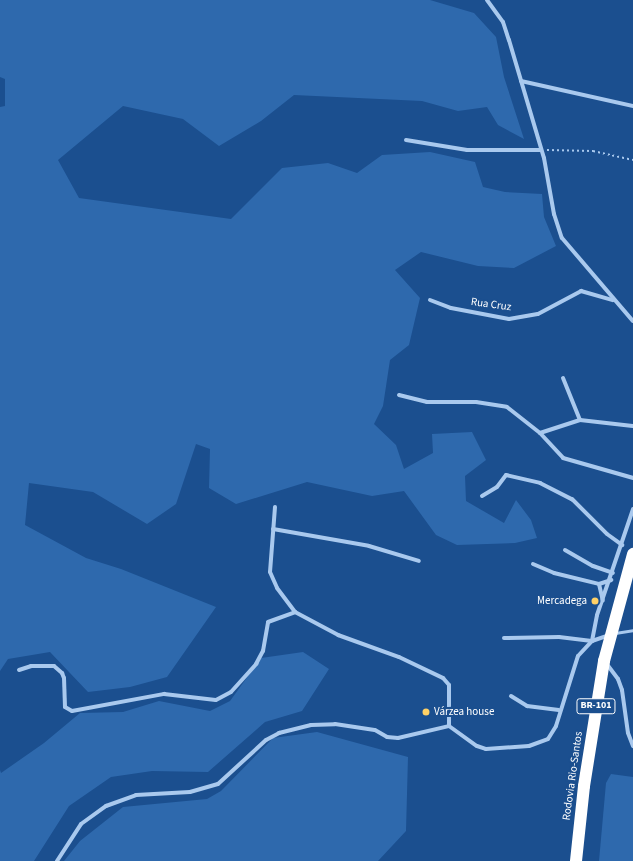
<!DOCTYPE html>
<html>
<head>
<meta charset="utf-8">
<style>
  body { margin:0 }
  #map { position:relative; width:633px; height:861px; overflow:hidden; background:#1b4f8f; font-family:"Source Sans 3",sans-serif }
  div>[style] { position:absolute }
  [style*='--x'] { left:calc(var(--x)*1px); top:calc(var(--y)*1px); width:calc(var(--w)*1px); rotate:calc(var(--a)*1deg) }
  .green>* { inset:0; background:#2e69ad }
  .path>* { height:1.5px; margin-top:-0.75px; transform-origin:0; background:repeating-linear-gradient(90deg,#a9c9ee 0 2px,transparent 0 5px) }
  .lane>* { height:3px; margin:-1.5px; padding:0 1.5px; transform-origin:1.5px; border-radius:1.5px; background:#a9c9ee }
  .street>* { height:4px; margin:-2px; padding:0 2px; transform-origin:2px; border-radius:2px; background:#a9c9ee }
  .highway>* { height:12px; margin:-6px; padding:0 6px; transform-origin:6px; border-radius:6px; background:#fff }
  .dots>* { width:11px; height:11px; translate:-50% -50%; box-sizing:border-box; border:2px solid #1b4f8f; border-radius:50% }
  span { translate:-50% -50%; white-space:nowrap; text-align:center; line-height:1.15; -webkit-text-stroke:4px #1b4f8f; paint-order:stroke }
  .shield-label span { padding:1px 3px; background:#1b4f8f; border:1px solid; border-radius:3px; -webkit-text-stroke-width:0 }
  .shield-label { font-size:10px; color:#fff; font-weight:700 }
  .street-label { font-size:11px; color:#fff }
  .poi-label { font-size:11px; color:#fff }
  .right { translate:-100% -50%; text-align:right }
  .left { translate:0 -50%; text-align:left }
</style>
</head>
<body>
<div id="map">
  <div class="green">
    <div style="clip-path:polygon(0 0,430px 0,474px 13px,496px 37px,504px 77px,524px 139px,498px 125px,487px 107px,458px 111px,422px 101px,294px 95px,261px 121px,219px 146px,183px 119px,123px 106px,58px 160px,79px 198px,231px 219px,282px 168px,328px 163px,357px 173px,382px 155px,430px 152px,475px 162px,483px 187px,505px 192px,542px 194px,544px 217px,556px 246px,514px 268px,478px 266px,421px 252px,395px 270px,420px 298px,409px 345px,390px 360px,383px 406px,374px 424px,396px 445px,404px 469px,433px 453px,432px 434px,472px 432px,486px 460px,465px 476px,466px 501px,504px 523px,516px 500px,531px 520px,537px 538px,515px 543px,457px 545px,436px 535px,404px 491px,372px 496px,307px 482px,236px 504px,209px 488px,210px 449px,196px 444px,176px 504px,147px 524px,93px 492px,29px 483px,25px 525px,86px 558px,121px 569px,216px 607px,167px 677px,130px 687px,88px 692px,50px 652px,8px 659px,0 671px,0 107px,5px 106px,5px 79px,0 77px)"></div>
    <div style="clip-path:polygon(303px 652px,329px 669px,302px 711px,265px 722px,208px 772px,152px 771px,111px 777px,69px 806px,34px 861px,0 861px,0 770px,1px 773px,44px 743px,80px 713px,123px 712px,159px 701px,210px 711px,230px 701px,261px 658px)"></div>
    <div style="clip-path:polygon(317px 732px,408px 757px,406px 831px,378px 861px,64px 861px,80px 841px,123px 807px,207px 799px,221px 791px,273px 738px)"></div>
    <div style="clip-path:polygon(611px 774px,633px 777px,633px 861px,599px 861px,606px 783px)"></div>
  </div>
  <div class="path">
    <div style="--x:547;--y:150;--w:46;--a:1.2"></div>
    <div style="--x:593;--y:151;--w:41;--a:12.7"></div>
  </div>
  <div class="lane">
    <div style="--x:615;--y:633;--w:18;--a:-9"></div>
  </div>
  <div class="street">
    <div style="--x:487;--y:0;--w:27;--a:54"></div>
    <div style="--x:503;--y:22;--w:19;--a:72"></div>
    <div style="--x:509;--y:40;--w:123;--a:73.5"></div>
    <div style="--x:544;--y:158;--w:57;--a:79.9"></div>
    <div style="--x:554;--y:214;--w:25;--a:72"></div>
    <div style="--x:562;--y:238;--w:109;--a:49.5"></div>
    <div style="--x:521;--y:81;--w:115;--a:12.6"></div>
    <div style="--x:406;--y:140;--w:62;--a:9.3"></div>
    <div style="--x:467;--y:150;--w:74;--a:0"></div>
    <div style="--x:430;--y:300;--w:22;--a:21"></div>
    <div style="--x:451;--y:308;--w:59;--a:10.7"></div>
    <div style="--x:509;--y:319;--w:29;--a:-10"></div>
    <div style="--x:538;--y:314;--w:49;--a:-28.1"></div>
    <div style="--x:581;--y:291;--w:33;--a:16"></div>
    <div style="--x:563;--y:378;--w:45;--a:68"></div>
    <div style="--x:399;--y:395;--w:29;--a:14"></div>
    <div style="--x:427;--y:402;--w:49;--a:0"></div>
    <div style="--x:476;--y:402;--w:31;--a:9"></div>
    <div style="--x:507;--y:407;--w:42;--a:38.2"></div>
    <div style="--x:540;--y:433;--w:34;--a:47"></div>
    <div style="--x:563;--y:458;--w:73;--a:15.9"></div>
    <div style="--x:540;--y:433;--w:42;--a:-18"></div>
    <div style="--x:580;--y:420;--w:53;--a:6.5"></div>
    <div style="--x:482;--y:496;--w:17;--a:-31"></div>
    <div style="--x:497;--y:487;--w:15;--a:-53"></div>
    <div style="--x:506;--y:475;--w:35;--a:13"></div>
    <div style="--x:540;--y:483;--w:36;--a:27"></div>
    <div style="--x:572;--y:499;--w:49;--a:45"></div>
    <div style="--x:607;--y:534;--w:19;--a:36"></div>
    <div style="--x:275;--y:507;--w:65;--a:94.4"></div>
    <div style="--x:270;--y:572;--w:17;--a:66"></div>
    <div style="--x:277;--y:588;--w:30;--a:53"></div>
    <div style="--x:295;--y:612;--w:49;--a:28.1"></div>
    <div style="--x:338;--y:635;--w:65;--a:19.8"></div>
    <div style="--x:399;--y:657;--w:49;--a:25.5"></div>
    <div style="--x:443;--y:678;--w:9;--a:49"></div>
    <div style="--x:449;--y:685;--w:41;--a:90"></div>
    <div style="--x:273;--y:529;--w:97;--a:10"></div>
    <div style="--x:369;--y:546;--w:52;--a:16.7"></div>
    <div style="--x:565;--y:550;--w:32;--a:30"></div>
    <div style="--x:593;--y:566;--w:21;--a:19"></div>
    <div style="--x:533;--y:564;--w:23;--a:23"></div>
    <div style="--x:554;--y:573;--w:46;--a:13.7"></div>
    <div style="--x:599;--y:584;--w:17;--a:77"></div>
    <div style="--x:599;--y:584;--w:13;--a:-18"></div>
    <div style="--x:504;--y:638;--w:55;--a:-1"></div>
    <div style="--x:559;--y:637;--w:33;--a:7"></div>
    <div style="--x:592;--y:641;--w:26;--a:-79"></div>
    <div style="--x:597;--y:615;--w:112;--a:-71.2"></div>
    <div style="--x:606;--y:663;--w:20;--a:53"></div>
    <div style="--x:618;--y:679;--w:12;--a:70"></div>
    <div style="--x:622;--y:690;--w:43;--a:82.1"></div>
    <div style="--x:628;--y:733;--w:14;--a:69"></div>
    <div style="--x:19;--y:670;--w:13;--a:-18"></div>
    <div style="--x:31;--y:666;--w:23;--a:0"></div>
    <div style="--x:54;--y:666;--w:11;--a:41"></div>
    <div style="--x:62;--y:673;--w:5;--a:68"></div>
    <div style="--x:64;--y:678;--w:29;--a:88"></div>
    <div style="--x:65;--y:707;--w:8;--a:30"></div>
    <div style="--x:72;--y:711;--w:94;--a:-10.5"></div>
    <div style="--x:164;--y:694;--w:52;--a:6.6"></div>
    <div style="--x:216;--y:700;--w:17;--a:-28"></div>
    <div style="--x:231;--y:692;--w:38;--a:-48"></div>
    <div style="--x:256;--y:664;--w:15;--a:-62"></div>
    <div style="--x:263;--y:651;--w:29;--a:-80"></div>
    <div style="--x:268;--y:622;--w:29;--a:-20"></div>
    <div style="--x:511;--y:696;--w:19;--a:32"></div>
    <div style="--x:527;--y:706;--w:32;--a:7"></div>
    <div style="--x:449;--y:726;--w:34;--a:36"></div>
    <div style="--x:477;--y:746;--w:9;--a:18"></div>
    <div style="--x:486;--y:749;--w:43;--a:-4"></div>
    <div style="--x:529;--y:746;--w:20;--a:-20"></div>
    <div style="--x:548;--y:739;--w:15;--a:-58"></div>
    <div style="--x:556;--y:726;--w:73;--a:-72.6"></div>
    <div style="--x:578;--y:656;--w:21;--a:-47"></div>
    <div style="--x:592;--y:641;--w:18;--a:-19"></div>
    <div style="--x:57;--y:861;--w:44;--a:-57"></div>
    <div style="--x:81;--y:824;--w:31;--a:-36"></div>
    <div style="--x:106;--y:806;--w:32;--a:-20"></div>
    <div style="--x:136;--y:795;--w:54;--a:-3.2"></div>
    <div style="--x:190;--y:792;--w:29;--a:-16"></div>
    <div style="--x:218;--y:784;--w:65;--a:-42.5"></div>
    <div style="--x:266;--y:740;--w:15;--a:-28"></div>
    <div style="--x:279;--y:733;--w:33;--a:-14"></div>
    <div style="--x:311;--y:725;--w:24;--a:-2"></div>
    <div style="--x:335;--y:724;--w:40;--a:8.5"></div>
    <div style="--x:375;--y:730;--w:14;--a:30"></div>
    <div style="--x:387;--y:737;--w:11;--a:5"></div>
    <div style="--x:398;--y:738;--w:52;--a:-13.2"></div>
  </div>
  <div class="highway">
    <div style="--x:576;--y:861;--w:75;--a:-83.9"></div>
    <div style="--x:584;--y:786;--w:127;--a:-80.9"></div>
    <div style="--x:604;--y:661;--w:111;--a:-74.8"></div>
  </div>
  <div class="dots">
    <div style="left:595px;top:601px;background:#ffd166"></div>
    <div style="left:426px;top:712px;background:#ffd166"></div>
  </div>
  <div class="shield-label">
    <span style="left:596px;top:706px">BR-101</span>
  </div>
  <div class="street-label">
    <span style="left:491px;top:305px;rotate:8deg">Rua Cruz</span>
    <span style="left:573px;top:776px;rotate:-82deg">Rodovia Rio-Santos</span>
  </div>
  <div class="poi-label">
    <span class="right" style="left:587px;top:601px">Mercadega</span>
    <span class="left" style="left:434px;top:712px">Várzea house</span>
  </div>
</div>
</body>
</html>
